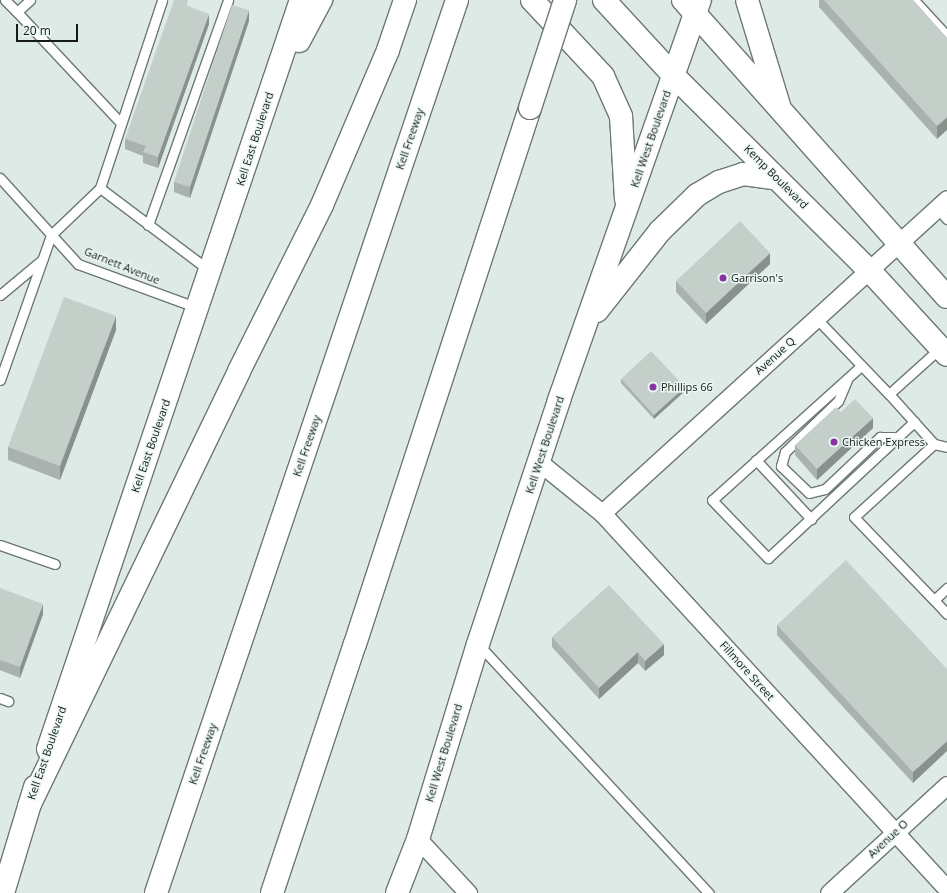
<!DOCTYPE html>
<html>
<head>
<meta charset="utf-8">
<style>
  body { margin:0 }
  #map { position:relative; width:947px; height:893px; overflow:hidden; background:#deeae5; font-family:"Open Sans",sans-serif }
  div>[style] { position:absolute }
  [style*='--x'] { left:calc(var(--x)*1px); top:calc(var(--y)*1px); width:calc(var(--w)*1px); rotate:calc(var(--a)*1deg) }
  .roads { filter:drop-shadow(1px 0 #6d7874) drop-shadow(-1px 0 #6d7874) drop-shadow(0 1px #6d7874) drop-shadow(0 -1px #6d7874) }
  .lane>* { height:9px; margin:-4.5px; padding:0 4.5px; transform-origin:4.5px; border-radius:4.5px; background:#fff }
  .street>* { height:17px; margin:-8.5px; padding:0 8.5px; transform-origin:8.5px; border-radius:8.5px; background:#fff }
  .secondary>* { height:22px; margin:-11px; padding:0 11px; transform-origin:11px; border-radius:11px; background:#fff }
  .highway>* { height:22px; margin:-11px; padding:0 11px; transform-origin:11px; border-radius:11px; background:#fff }
  .bridges { filter:drop-shadow(1px 0 #6d7874) drop-shadow(-1px 0 #6d7874) drop-shadow(0 1px #6d7874) drop-shadow(0 -1px #6d7874) }
  .highway-bridge>* { height:22px; margin:-11px; padding:0 11px; transform-origin:11px; border-radius:11px; background:#fff }
  .wall>* { inset:0; background:#a9b2ae }
  .shaded-wall>* { inset:0; background:#89918d }
  .building>* { inset:0; background:#c4cfca }
  .dots>* { width:11px; height:11px; translate:-50% -50%; box-sizing:border-box; border:2px solid #ebf7f2; border-radius:50% }
  span { translate:-50% -50%; white-space:nowrap; text-align:center; line-height:1.15; -webkit-text-stroke:3px #ebf7f2; paint-order:stroke }
  .street-label { font-size:11px; color:#161a18 }
  .poi-label { font-size:11px; color:#161a18 }
  .left { translate:0 -50%; text-align:left }
  .scale { position:absolute; left:16px; top:24px; width:62px; height:18px; box-sizing:border-box; border:2px solid #161a18; border-top:0; padding-left:5px; font-size:12px; line-height:14px; white-space:nowrap; color:#161a18; -webkit-text-stroke:3px #ebf7f2; paint-order:stroke }
</style>
</head>
<body>
<div id="map">
  <div class="roads">
    <div class="lane">
      <div style="--x:5;--y:0;--w:17;--a:45"></div>
      <div style="--x:17;--y:12;--w:18;--a:-43"></div>
      <div style="--x:914;--y:0;--w:49;--a:47.5"></div>
      <div style="--x:17;--y:12;--w:152;--a:46.9"></div>
      <div style="--x:0;--y:178;--w:116;--a:47.8"></div>
      <div style="--x:78;--y:264;--w:128;--a:20.1"></div>
      <div style="--x:100;--y:188;--w:136;--a:37"></div>
      <div style="--x:937;--y:208;--w:15;--a:48"></div>
      <div style="--x:148;--y:225;--w:239;--a:-70.4"></div>
      <div style="--x:0;--y:295;--w:55;--a:-39.8"></div>
      <div style="--x:816;--y:318;--w:105;--a:46.2"></div>
      <div style="--x:889;--y:394;--w:69;--a:-42"></div>
      <div style="--x:861;--y:366;--w:200;--a:138"></div>
      <div style="--x:712;--y:500;--w:81;--a:46"></div>
      <div style="--x:768;--y:558;--w:200;--a:-43"></div>
      <div style="--x:0;--y:380;--w:154;--a:-70.6"></div>
      <div style="--x:51;--y:235;--w:68;--a:-43.8"></div>
      <div style="--x:100;--y:188;--w:198;--a:-71.7"></div>
      <div style="--x:847;--y:380;--w:23;--a:113"></div>
      <div style="--x:838;--y:401;--w:74;--a:136.1"></div>
      <div style="--x:785;--y:452;--w:15;--a:106"></div>
      <div style="--x:781;--y:466;--w:39;--a:44"></div>
      <div style="--x:809;--y:493;--w:16;--a:-14"></div>
      <div style="--x:825;--y:489;--w:76;--a:-43.4"></div>
      <div style="--x:880;--y:437;--w:17;--a:0"></div>
      <div style="--x:889;--y:394;--w:67;--a:48"></div>
      <div style="--x:934;--y:444;--w:108;--a:137.6"></div>
      <div style="--x:854;--y:517;--w:115;--a:46.1"></div>
      <div style="--x:934;--y:600;--w:18;--a:-43"></div>
      <div style="--x:934;--y:444;--w:13;--a:13"></div>
      <div style="--x:756;--y:460;--w:81;--a:47"></div>
      <div style="--x:0;--y:545;--w:58;--a:19.1"></div>
      <div style="--x:934;--y:600;--w:19;--a:47"></div>
      <div style="--x:479;--y:645;--w:338;--a:47.2"></div>
      <div style="--x:0;--y:698;--w:9;--a:21"></div>
    </div>
    <div class="street">
      <div style="--x:539;--y:462;--w:81;--a:39"></div>
      <div style="--x:602;--y:513;--w:510;--a:47.46"></div>
      <div style="--x:602;--y:513;--w:466;--a:-42.3"></div>
      <div style="--x:418;--y:839;--w:74;--a:47.2"></div>
      <div style="--x:829;--y:893;--w:160;--a:-42.5"></div>
    </div>
    <div class="secondary">
      <div style="--x:532;--y:0;--w:104;--a:46.9"></div>
      <div style="--x:603;--y:76;--w:44;--a:65.8"></div>
      <div style="--x:621;--y:116;--w:83;--a:86.6"></div>
      <div style="--x:604;--y:0;--w:103;--a:47.4"></div>
      <div style="--x:674;--y:76;--w:275;--a:44.9"></div>
      <div style="--x:869;--y:270;--w:115;--a:47.5"></div>
      <div style="--x:683;--y:0;--w:397;--a:48.4"></div>
      <div style="--x:747;--y:0;--w:110;--a:73.1"></div>
      <div style="--x:299;--y:41;--w:47;--a:-61.8"></div>
      <div style="--x:597;--y:311;--w:102;--a:-51.8"></div>
      <div style="--x:660;--y:231;--w:52;--a:-44.2"></div>
      <div style="--x:697;--y:195;--w:26;--a:-31"></div>
      <div style="--x:719;--y:182;--w:25;--a:-18"></div>
      <div style="--x:743;--y:174;--w:34;--a:8"></div>
      <div style="--x:48;--y:749;--w:791;--a:-71.34"></div>
      <div style="--x:3;--y:893;--w:111;--a:-73.2"></div>
      <div style="--x:397;--y:893;--w:58;--a:-68.7"></div>
      <div style="--x:418;--y:839;--w:204;--a:-72.9"></div>
      <div style="--x:478;--y:644;--w:257;--a:-71.6"></div>
      <div style="--x:559;--y:400;--w:424;--a:-70.6"></div>
    </div>
    <div class="highway">
      <div style="--x:29;--y:806;--w:483;--a:-64.2"></div>
      <div style="--x:239;--y:371;--w:186;--a:-63.4"></div>
      <div style="--x:322;--y:205;--w:168;--a:-66.9"></div>
      <div style="--x:388;--y:50;--w:53;--a:-71.2"></div>
      <div style="--x:156;--y:893;--w:942;--a:-71.37"></div>
      <div style="--x:272;--y:893;--w:262;--a:-71.6"></div>
      <div style="--x:355;--y:644;--w:564;--a:-71.92"></div>
    </div>
  </div>
  <div class="bridges">
    <div class="highway-bridge">
      <div style="--x:530;--y:108;--w:114;--a:-72"></div>
    </div>
  </div>
  <div class="wall">
    <div style="clip-path:polygon(819px 0,913px 0,947px 38px,937px 139px,819px 7px)"></div>
    <div style="clip-path:polygon(189px 6px,209px 24px,158px 168px,143px 163px,143px 156px,125px 149px,125px 139px)"></div>
    <div style="clip-path:polygon(249px 21px,190px 198px,174px 192px,174px 182px)"></div>
    <div style="clip-path:polygon(770px 264px,706px 324px,676px 292px,676px 281px)"></div>
    <div style="clip-path:polygon(116px 330px,60px 480px,8px 460px,8px 447px)"></div>
    <div style="clip-path:polygon(621px 379px,685px 391px,654px 419px,621px 383px)"></div>
    <div style="clip-path:polygon(873px 428px,817px 480px,795px 455px,795px 445px)"></div>
    <div style="clip-path:polygon(0 588px,43px 614px,20px 678px,0 670px)"></div>
    <div style="clip-path:polygon(777px 625px,947px 669px,913px 783px,777px 635px)"></div>
    <div style="clip-path:polygon(552px 637px,664px 655px,645px 671px,638px 663px,599px 699px,552px 647px)"></div>
  </div>
  <div class="shaded-wall">
    <div style="clip-path:polygon(249px 10px,249px 21px,190px 198px,190px 187px)"></div>
    <div style="clip-path:polygon(209px 14px,209px 24px,158px 168px,158px 157px)"></div>
    <div style="clip-path:polygon(947px 117px,947px 130px,937px 139px,937px 126px)"></div>
    <div style="clip-path:polygon(770px 253px,770px 264px,706px 324px,706px 313px)"></div>
    <div style="clip-path:polygon(116px 316px,116px 330px,60px 480px,60px 466px)"></div>
    <div style="clip-path:polygon(685px 387px,685px 391px,654px 419px,654px 415px)"></div>
    <div style="clip-path:polygon(873px 418px,873px 428px,817px 480px,817px 469px)"></div>
    <div style="clip-path:polygon(43px 604px,43px 614px,20px 678px,20px 667px)"></div>
    <div style="clip-path:polygon(664px 644px,664px 655px,645px 671px,645px 661px)"></div>
    <div style="clip-path:polygon(638px 652px,638px 663px,599px 699px,599px 688px)"></div>
    <div style="clip-path:polygon(947px 741px,947px 751px,913px 783px,913px 772px)"></div>
  </div>
  <div class="building">
    <div style="clip-path:polygon(174px 0,188px 0,187px 6px,209px 14px,158px 157px,143px 152px,146px 146px,125px 139px)"></div>
    <div style="clip-path:polygon(824px 0,913px 0,947px 38px,947px 117px,937px 126px)"></div>
    <div style="clip-path:polygon(232px 5px,249px 10px,190px 187px,174px 182px)"></div>
    <div style="clip-path:polygon(740px 221px,770px 253px,706px 313px,676px 281px)"></div>
    <div style="clip-path:polygon(64px 297px,116px 316px,60px 466px,8px 447px)"></div>
    <div style="clip-path:polygon(651px 351px,685px 387px,654px 415px,621px 379px)"></div>
    <div style="clip-path:polygon(855px 399px,873px 418px,817px 469px,795px 445px,836px 407px,841px 412px)"></div>
    <div style="clip-path:polygon(846px 560px,947px 669px,947px 741px,913px 772px,777px 625px)"></div>
    <div style="clip-path:polygon(609px 585px,664px 644px,645px 661px,638px 652px,599px 688px,552px 637px)"></div>
    <div style="clip-path:polygon(0 588px,43px 604px,20px 667px,0 660px)"></div>
  </div>
  <div class="dots">
    <div style="left:723px;top:278px;background:#8634a3"></div>
    <div style="left:653px;top:387px;background:#8634a3"></div>
    <div style="left:834px;top:442px;background:#8634a3"></div>
  </div>
  <div class="street-label">
    <span style="left:255px;top:139px;rotate:-72deg">Kell East Boulevard</span>
    <span style="left:410px;top:139px;rotate:-71deg">Kell Freeway</span>
    <span style="left:651px;top:139px;rotate:-71deg">Kell West Boulevard</span>
    <span style="left:776px;top:177px;rotate:45deg">Kemp Boulevard</span>
    <span style="left:122px;top:266px;rotate:22deg">Garnett Avenue</span>
    <span style="left:775px;top:356px;rotate:-42deg">Avenue Q</span>
    <span style="left:545px;top:445px;rotate:-72deg">Kell West Boulevard</span>
    <span style="left:151px;top:446px;rotate:-71deg">Kell East Boulevard</span>
    <span style="left:307px;top:446px;rotate:-71deg">Kell Freeway</span>
    <span style="left:747px;top:671px;rotate:48deg">Fillmore Street</span>
    <span style="left:47px;top:753px;rotate:-71deg">Kell East Boulevard</span>
    <span style="left:444px;top:753px;rotate:-73deg">Kell West Boulevard</span>
    <span style="left:203px;top:754px;rotate:-71deg">Kell Freeway</span>
    <span style="left:888px;top:839px;rotate:-43deg">Avenue O</span>
  </div>
  <div class="poi-label">
    <span class="left" style="left:731px;top:278px">Garrison's</span>
    <span class="left" style="left:661px;top:387px">Phillips 66</span>
    <span class="left" style="left:842px;top:442px">Chicken Express</span>
  </div>
  <div class="scale">20 m</div>
</div>
</body>
</html>
